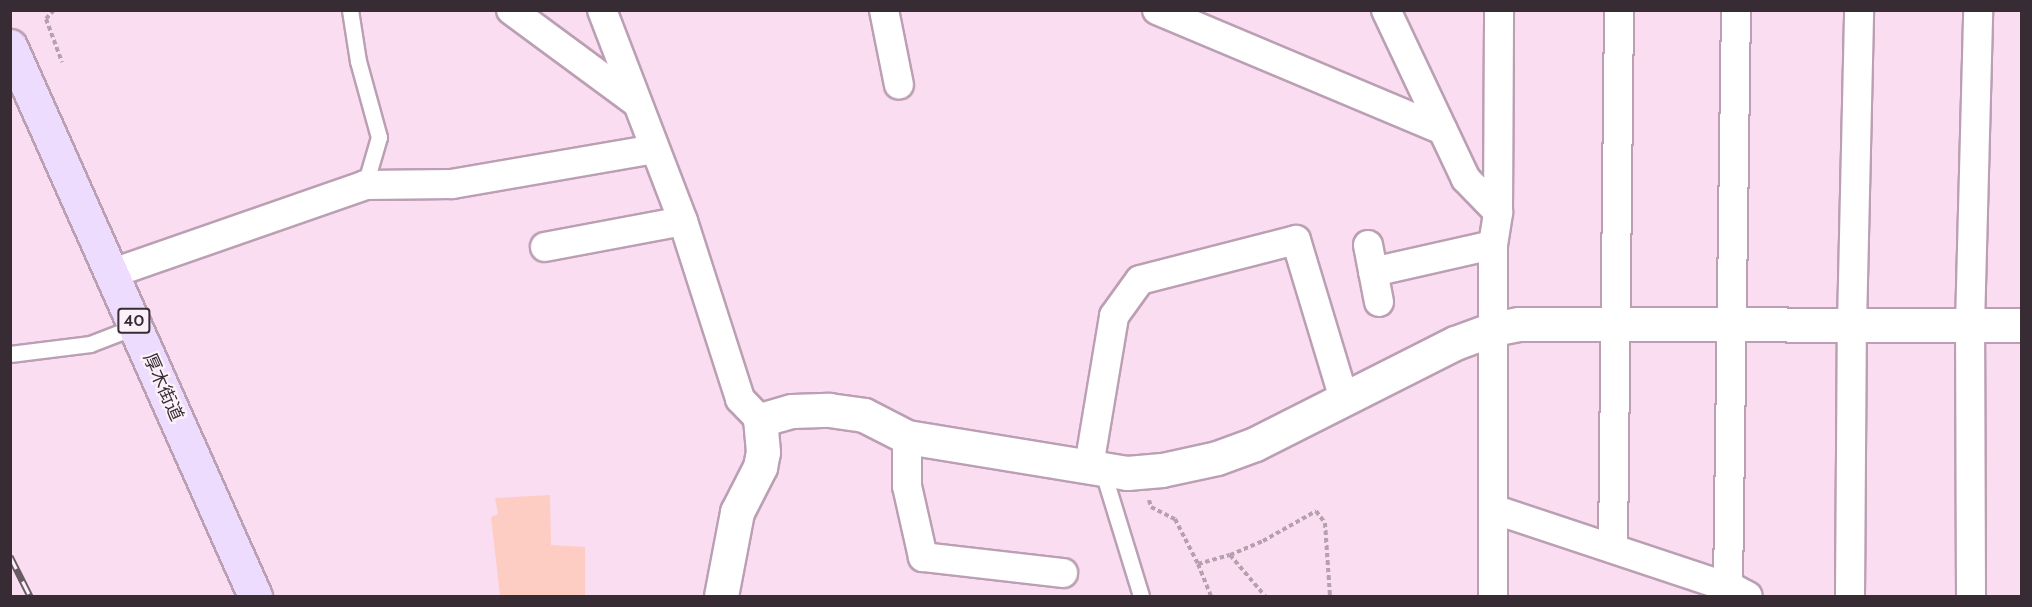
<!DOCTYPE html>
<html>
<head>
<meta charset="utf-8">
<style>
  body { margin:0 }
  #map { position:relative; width:2032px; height:607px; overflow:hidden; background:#fbddf2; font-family:Cabin,"Noto Sans JP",sans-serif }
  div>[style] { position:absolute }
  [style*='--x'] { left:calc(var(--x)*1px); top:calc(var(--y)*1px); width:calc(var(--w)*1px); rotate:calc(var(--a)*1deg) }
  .green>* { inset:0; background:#fdcdc3 }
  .path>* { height:4px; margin-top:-2px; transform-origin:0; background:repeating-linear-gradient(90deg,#b69faf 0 4.5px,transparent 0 7.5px) }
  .roads { filter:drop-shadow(2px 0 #bb9fb3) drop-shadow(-2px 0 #bb9fb3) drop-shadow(0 2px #bb9fb3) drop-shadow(0 -2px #bb9fb3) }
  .service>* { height:15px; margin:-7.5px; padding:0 7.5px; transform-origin:7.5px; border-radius:7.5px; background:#fff }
  .minor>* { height:28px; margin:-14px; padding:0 14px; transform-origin:14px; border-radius:14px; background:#fff }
  .tertiary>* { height:33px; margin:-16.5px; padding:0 16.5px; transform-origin:16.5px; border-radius:16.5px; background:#fff }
  .primary>* { height:33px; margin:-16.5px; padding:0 16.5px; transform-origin:16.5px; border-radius:16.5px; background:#eedcff }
  .rail>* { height:7px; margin-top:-3.5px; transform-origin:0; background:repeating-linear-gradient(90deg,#fdf1f9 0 14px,#6a5a65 0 28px); box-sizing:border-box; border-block:2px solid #6a5a65 }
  span { translate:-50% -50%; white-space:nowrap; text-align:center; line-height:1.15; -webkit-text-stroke:4.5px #fdf1f9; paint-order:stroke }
  .shield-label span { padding:2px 4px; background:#fdf1f9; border:2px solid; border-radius:4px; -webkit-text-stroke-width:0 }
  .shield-label { font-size:16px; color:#372c34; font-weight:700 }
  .street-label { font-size:18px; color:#372c34 }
  .frame { position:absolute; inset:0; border:12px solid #372c34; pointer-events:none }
</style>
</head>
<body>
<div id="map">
  <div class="green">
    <div style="clip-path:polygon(550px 495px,551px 545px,585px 547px,585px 596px,500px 596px,491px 517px,498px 514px,495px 498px)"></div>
  </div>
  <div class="path">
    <div style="--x:54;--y:10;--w:12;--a:132"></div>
    <div style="--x:46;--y:19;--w:46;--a:69.6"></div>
    <div style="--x:1149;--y:500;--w:7;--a:74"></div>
    <div style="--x:1151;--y:507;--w:27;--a:27"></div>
    <div style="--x:1175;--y:519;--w:51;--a:62.9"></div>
    <div style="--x:1198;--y:564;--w:35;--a:68"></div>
    <div style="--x:1230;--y:555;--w:54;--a:49.5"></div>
    <div style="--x:1198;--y:564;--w:33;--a:-16"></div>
    <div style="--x:1230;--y:555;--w:36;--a:-23"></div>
    <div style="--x:1263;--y:541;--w:61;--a:-29.5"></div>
    <div style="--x:1316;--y:511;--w:15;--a:53"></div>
    <div style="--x:1325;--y:523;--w:73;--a:86.1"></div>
  </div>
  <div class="roads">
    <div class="service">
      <div style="--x:350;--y:10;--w:52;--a:81.1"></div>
      <div style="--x:358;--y:61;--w:79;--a:74.6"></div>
      <div style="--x:379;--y:137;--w:50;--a:106.3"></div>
      <div style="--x:10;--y:354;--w:81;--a:-7.1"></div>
      <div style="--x:90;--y:344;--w:50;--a:-21"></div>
      <div style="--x:1102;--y:469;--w:133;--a:72.9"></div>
    </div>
    <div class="minor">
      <div style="--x:511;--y:10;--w:155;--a:36.4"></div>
      <div style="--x:602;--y:10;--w:226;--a:69"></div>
      <div style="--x:683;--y:221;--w:187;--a:72.2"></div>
      <div style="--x:740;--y:399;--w:29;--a:46"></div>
      <div style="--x:884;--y:10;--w:76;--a:78.7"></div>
      <div style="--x:1157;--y:10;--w:310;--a:22.8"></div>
      <div style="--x:1386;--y:10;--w:187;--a:64.7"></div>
      <div style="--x:1466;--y:179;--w:46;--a:45.9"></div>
      <div style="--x:1368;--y:245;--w:58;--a:79.1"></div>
      <div style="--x:545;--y:247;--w:140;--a:-10.7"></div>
      <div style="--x:1373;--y:272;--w:123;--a:-12.7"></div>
      <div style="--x:113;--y:273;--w:267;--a:-19.2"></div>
      <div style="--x:365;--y:185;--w:87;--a:-0.7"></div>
      <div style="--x:452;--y:184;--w:205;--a:-9.8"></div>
      <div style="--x:907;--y:437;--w:49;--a:90"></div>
      <div style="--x:907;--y:486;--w:73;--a:77.3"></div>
      <div style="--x:923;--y:557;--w:141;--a:6.5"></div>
      <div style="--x:1089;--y:466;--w:152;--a:-80.5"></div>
      <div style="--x:1114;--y:316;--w:44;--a:-54.2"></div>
      <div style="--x:1140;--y:280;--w:161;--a:-14.4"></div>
      <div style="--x:1296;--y:240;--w:166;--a:73.2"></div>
      <div style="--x:1493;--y:509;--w:256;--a:18.4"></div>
      <div style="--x:1736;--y:590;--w:13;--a:27"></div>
      <div style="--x:1613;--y:548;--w:538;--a:-89.36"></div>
      <div style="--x:1728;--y:587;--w:577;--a:-89.21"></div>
      <div style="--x:1493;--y:596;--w:351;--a:-90"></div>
      <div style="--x:1493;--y:245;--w:33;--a:-81"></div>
      <div style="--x:1498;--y:212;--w:202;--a:-89.7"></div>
      <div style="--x:1850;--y:596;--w:271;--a:-89.6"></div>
      <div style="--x:1852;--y:325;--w:315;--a:-88.7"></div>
      <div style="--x:1971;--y:596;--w:271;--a:-90.2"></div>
      <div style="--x:1970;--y:325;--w:315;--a:-88.5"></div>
    </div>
    <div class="tertiary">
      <div style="--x:721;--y:596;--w:86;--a:-79.2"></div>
      <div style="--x:737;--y:512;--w:51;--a:-62.9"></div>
      <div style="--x:760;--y:467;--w:15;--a:-79"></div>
      <div style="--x:763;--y:452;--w:32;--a:-95"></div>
      <div style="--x:760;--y:420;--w:33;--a:-16"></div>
      <div style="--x:792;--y:411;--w:37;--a:-2"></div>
      <div style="--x:829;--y:410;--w:35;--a:8"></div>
      <div style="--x:864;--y:415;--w:48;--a:27.1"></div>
      <div style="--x:907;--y:437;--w:223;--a:9.3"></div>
      <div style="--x:1127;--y:473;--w:35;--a:-5"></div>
      <div style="--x:1162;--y:470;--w:56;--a:-12.3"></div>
      <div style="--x:1217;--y:458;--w:40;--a:-20.2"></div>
      <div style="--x:1255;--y:444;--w:224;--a:-26.8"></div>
      <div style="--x:1455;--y:343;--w:40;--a:-20.2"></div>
      <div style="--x:1493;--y:329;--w:26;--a:-11"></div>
      <div style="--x:1519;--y:324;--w:503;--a:0.11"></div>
    </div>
    <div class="primary">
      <div style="--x:10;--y:46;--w:602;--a:65.99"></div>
    </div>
  </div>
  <div class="rail">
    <div style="--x:10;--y:556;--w:45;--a:63.4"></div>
  </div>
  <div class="shield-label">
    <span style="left:134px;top:321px">40</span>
  </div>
  <div class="street-label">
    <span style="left:163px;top:387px;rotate:66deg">厚木街道</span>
  </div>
  <div class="frame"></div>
</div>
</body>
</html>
